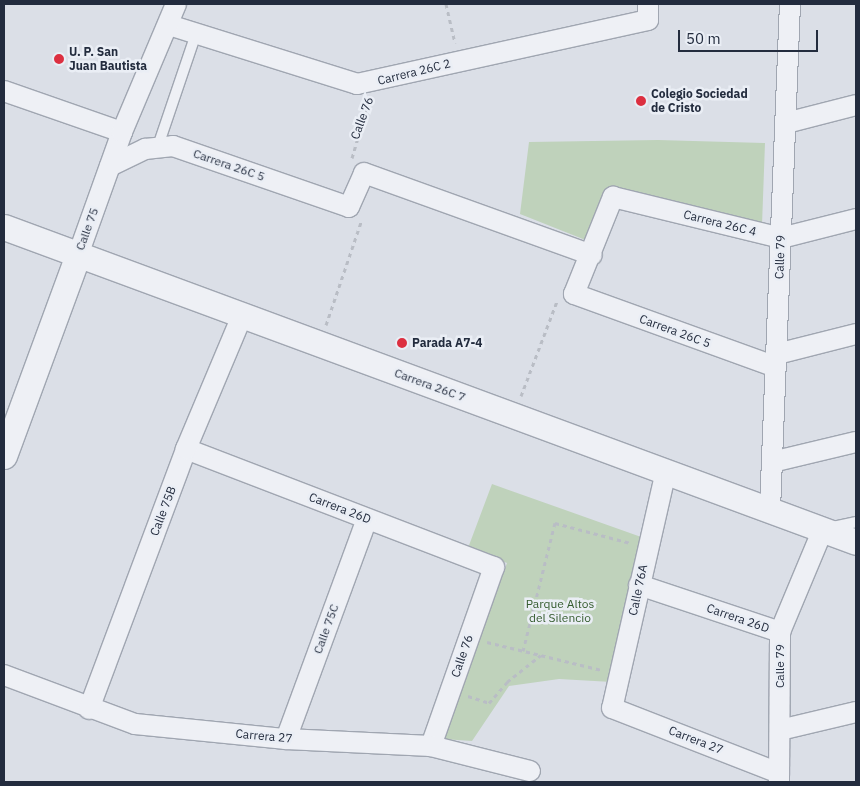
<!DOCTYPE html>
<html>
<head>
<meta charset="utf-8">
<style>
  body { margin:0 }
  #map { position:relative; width:860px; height:786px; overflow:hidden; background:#dbdfe7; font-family:"IBM Plex Sans",sans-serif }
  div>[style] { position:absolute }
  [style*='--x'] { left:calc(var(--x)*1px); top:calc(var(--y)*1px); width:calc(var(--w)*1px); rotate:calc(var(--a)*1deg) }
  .green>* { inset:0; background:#bfd2bb }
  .path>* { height:3px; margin-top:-1.5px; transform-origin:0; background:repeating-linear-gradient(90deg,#b9bdc5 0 4px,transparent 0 8px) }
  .roads { filter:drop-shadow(1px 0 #a0a6b1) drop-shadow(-1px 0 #a0a6b1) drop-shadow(0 1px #a0a6b1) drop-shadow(0 -1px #a0a6b1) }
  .service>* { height:10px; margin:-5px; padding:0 5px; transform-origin:5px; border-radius:5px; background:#eef0f5 }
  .minor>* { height:20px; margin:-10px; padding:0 10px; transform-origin:10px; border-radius:10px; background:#eef0f5 }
  .tertiary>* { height:25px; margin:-12.5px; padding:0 12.5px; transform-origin:12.5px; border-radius:12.5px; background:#eef0f5 }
  .dots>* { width:14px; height:14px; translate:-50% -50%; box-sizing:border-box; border:2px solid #eaeef5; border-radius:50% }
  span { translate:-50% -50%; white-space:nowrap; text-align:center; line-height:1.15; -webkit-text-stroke:5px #eaeef5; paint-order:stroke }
  .poi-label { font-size:12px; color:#232c3e; font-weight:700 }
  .left { translate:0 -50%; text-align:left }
  .street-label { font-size:12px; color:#232c3e }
  .park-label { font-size:12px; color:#355c2f }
  .frame { position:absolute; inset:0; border:5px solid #232c3e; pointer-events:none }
  .scale { position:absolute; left:678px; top:30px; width:140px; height:22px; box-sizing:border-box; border:2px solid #232c3e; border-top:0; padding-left:6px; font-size:15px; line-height:18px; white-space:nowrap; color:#232c3e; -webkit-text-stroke:4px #eaeef5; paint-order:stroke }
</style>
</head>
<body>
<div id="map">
  <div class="green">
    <div style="clip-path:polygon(658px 140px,765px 143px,762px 225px,609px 189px,588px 241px,520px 214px,529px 142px)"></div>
    <div style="clip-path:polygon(492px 484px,644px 538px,612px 682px,559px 679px,509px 686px,472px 741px,443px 739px,507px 563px,468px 548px)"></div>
  </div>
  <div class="path">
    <div style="--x:446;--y:4;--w:40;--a:77"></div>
    <div style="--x:352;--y:158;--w:60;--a:-73.7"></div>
    <div style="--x:326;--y:325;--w:109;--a:-71.2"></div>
    <div style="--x:521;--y:396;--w:102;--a:-69.2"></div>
    <div style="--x:487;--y:642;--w:118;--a:13.7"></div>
    <div style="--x:523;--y:651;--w:132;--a:-76"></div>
    <div style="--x:555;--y:523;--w:78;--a:14.9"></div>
    <div style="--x:468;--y:696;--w:22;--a:18"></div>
    <div style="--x:489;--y:703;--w:28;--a:-49"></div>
    <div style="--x:507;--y:682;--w:43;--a:-38.5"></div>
  </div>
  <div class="roads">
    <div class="service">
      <div style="--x:158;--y:146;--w:118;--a:-71.3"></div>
      <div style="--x:833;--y:527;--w:24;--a:-12"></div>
    </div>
    <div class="minor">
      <div style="--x:169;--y:25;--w:197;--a:17.4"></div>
      <div style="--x:357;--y:84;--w:298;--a:-12.4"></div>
      <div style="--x:648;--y:20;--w:16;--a:-90"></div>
      <div style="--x:4;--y:91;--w:125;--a:19.2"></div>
      <div style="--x:786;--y:123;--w:72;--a:-14.4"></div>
      <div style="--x:110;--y:166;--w:39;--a:-26"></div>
      <div style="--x:145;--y:149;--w:28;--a:-6"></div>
      <div style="--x:173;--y:146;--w:186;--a:19.1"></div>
      <div style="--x:349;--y:207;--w:37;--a:-66"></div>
      <div style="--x:364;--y:173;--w:242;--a:19.8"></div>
      <div style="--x:78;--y:255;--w:131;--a:-70.3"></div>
      <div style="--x:122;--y:132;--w:139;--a:-67.1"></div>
      <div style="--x:777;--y:354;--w:81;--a:-14.2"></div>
      <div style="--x:776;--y:367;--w:215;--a:-160.1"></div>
      <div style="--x:574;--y:294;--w:105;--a:-68.1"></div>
      <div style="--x:613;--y:197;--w:173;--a:13.7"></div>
      <div style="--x:781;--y:238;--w:77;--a:-14.2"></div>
      <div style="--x:186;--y:449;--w:330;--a:21"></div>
      <div style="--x:494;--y:567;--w:190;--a:109.4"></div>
      <div style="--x:772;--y:462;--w:86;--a:-13.4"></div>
      <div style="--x:666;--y:471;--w:243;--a:102.8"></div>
      <div style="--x:612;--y:708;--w:179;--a:21.3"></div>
      <div style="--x:770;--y:510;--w:506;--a:-87.74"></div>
      <div style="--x:639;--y:585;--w:149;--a:18.4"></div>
      <div style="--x:4;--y:675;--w:140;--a:20.5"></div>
      <div style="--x:135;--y:724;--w:152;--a:5.7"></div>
      <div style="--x:286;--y:739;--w:145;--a:2.8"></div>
      <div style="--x:431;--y:746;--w:102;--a:14.2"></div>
      <div style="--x:89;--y:709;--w:278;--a:-69.5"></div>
      <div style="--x:186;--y:449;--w:144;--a:-67.2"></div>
      <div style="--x:780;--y:730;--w:78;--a:-13.3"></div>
      <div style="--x:286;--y:739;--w:234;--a:-69.8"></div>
      <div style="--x:779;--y:782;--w:150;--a:-89.6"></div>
      <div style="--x:780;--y:632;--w:112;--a:-67.3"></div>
    </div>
    <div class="tertiary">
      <div style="--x:4;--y:227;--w:908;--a:20.29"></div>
      <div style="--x:4;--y:456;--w:214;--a:-69.8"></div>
    </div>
  </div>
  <div class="dots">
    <div style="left:59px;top:59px;background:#dc2f40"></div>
    <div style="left:641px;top:101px;background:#dc2f40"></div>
    <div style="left:402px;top:343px;background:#dc2f40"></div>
  </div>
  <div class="poi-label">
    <span class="left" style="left:69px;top:59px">U. P. San<br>Juan Bautista</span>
    <span class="left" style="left:651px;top:101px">Colegio Sociedad<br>de Cristo</span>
    <span class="left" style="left:412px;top:343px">Parada A7-4</span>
  </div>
  <div class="street-label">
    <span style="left:414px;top:72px;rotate:-14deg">Carrera 26C 2</span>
    <span style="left:362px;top:118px;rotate:-70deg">Calle 76</span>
    <span style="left:229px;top:165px;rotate:19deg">Carrera 26C 5</span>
    <span style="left:720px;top:223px;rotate:14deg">Carrera 26C 4</span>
    <span style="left:87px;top:229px;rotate:-70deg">Calle 75</span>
    <span style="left:780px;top:257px;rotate:-88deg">Calle 79</span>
    <span style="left:675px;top:331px;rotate:20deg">Carrera 26C 5</span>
    <span style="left:430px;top:385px;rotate:20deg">Carrera 26C 7</span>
    <span style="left:340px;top:508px;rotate:21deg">Carrera 26D</span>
    <span style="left:163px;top:511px;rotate:-69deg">Calle 75B</span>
    <span style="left:638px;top:590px;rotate:-78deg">Calle 76A</span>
    <span style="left:738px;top:618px;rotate:19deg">Carrera 26D</span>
    <span style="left:326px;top:629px;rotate:-70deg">Calle 75C</span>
    <span style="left:462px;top:656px;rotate:-71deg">Calle 76</span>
    <span style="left:780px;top:666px;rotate:-90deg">Calle 79</span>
    <span style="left:264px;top:736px;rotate:5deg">Carrera 27</span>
    <span style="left:696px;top:740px;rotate:21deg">Carrera 27</span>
  </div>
  <div class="park-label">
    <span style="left:560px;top:611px">Parque Altos<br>del Silencio</span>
  </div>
  <div class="frame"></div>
  <div class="scale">50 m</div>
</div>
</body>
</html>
